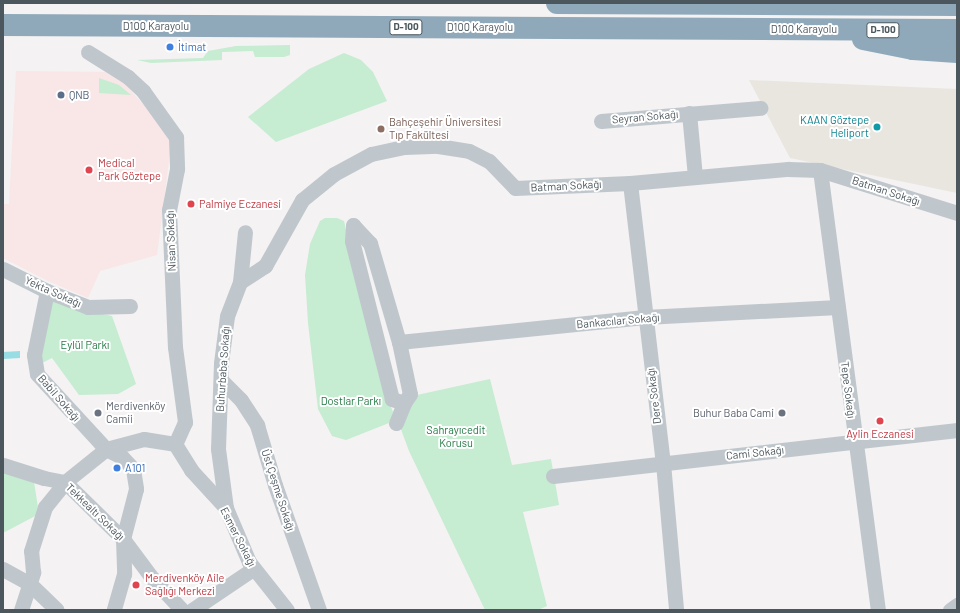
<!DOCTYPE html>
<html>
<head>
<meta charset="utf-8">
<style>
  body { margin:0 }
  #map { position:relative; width:960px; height:613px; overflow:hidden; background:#f4f2f2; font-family:Barlow,sans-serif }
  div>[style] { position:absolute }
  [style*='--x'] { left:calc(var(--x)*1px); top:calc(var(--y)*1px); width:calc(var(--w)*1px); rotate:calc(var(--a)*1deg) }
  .commercial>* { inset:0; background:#e9e6e0 }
  .medical>* { inset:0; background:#f9e6e7 }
  .green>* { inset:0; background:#c6ecd1 }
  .water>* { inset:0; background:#98dce4 }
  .minor>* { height:15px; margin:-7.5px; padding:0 7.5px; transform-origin:7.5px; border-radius:7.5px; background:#bfc7cd }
  .highway>* { height:22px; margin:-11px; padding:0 11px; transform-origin:11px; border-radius:11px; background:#8fa9ba }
  .dots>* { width:11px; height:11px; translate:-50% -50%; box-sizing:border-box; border:2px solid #fff; border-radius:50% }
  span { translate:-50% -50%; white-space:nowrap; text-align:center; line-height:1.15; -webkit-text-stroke:4px #fff; paint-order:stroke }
  .shield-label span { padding:1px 3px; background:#fff; border:1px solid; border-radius:3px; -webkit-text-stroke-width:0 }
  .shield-label { font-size:10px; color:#4b575d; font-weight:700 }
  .street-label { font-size:11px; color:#4b575d }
  .shop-label { font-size:11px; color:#366cbe }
  .left { translate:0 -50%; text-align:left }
  .service-label { font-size:11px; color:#4e5e75 }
  .culture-label { font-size:11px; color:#0d838f }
  .right { translate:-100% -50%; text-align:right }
  .education-label { font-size:11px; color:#785e54 }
  .health-label { font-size:11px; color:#be3a42 }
  .park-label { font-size:11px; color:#227944 }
  .worship-label { font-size:11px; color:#5b616d }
  .frame { position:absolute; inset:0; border:4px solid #4b575d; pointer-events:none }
</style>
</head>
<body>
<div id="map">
  <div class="commercial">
    <div style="clip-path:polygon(749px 80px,957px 89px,957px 193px,790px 158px)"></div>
  </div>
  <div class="medical">
    <div style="clip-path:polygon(16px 71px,105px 72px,125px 84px,172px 137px,157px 255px,100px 271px,88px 298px,48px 281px,3px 258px,3px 204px,9px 204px)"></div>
  </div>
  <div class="green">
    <div style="clip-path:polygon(290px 45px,290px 55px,284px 57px,255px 57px,253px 51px,222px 52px,222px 60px,151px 63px,137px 60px,203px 58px,208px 51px,236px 46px)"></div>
    <div style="clip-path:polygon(344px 53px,361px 60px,373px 72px,387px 101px,276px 142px,248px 117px,309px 69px)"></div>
    <div style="clip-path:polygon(99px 78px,119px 85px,131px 95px,99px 93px)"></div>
    <div style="clip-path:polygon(325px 218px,337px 218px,344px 221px,379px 376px,393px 412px,389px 423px,346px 440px,332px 436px,318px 409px,308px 323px,305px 275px,310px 244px,320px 221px)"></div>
    <div style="clip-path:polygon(55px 299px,88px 311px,112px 316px,136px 384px,118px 394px,79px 395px,52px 358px,42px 363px,38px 349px,49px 306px)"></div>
    <div style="clip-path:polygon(490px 379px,512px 465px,551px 459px,559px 505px,523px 512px,547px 606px,538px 610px,485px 610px,409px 451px,399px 424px,417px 395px)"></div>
    <div style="clip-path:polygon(3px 472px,34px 482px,39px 514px,3px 533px)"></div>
  </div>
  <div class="water">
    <div style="clip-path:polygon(20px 351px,20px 358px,3px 359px,3px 352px)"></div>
  </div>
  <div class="minor">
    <div style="--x:88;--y:52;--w:47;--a:32"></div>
    <div style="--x:128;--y:77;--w:21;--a:43"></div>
    <div style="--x:143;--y:91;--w:57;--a:54.3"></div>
    <div style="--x:176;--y:137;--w:32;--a:88"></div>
    <div style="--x:177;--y:169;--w:42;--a:101"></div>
    <div style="--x:169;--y:210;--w:137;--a:87.5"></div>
    <div style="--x:175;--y:347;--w:76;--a:82.4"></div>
    <div style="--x:185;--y:422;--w:24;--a:114"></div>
    <div style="--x:689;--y:113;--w:64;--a:84.6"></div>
    <div style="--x:601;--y:121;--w:160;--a:-4.7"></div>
    <div style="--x:820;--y:170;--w:444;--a:82.5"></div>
    <div style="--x:630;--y:183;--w:282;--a:83.3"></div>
    <div style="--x:663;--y:463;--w:148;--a:84.9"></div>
    <div style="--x:3;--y:269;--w:49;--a:26.6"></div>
    <div style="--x:47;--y:291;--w:44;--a:21.3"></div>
    <div style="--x:88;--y:307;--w:42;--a:-1.4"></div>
    <div style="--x:240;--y:282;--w:30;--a:-33"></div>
    <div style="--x:265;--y:266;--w:76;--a:-60.7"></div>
    <div style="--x:302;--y:200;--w:41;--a:-39.1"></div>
    <div style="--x:334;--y:174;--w:42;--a:-28.4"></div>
    <div style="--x:371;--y:154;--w:34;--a:-12"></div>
    <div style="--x:404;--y:147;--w:34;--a:-2"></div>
    <div style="--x:438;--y:146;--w:31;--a:9"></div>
    <div style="--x:469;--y:151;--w:22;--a:27"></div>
    <div style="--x:489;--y:161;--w:37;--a:46"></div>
    <div style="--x:515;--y:188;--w:115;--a:-2.5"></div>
    <div style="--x:630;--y:183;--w:159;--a:-5.1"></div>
    <div style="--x:788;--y:169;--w:32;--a:2"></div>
    <div style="--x:820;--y:170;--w:144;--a:17.4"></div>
    <div style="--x:47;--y:291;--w:65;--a:101.5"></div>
    <div style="--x:34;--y:355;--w:19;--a:81"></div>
    <div style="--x:37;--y:374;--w:102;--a:47.4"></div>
    <div style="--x:106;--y:449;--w:18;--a:27"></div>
    <div style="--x:122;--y:457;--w:16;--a:47"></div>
    <div style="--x:133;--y:469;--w:20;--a:81"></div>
    <div style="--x:136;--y:489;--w:52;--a:104.6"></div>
    <div style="--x:123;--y:539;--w:35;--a:88"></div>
    <div style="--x:124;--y:574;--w:37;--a:106"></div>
    <div style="--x:399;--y:342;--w:53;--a:78.1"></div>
    <div style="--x:410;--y:394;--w:11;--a:124"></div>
    <div style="--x:404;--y:403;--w:13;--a:-162"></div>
    <div style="--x:392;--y:399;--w:163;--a:-104.2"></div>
    <div style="--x:352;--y:241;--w:16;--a:-86"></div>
    <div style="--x:353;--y:225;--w:25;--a:47"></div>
    <div style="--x:370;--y:243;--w:103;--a:73.7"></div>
    <div style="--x:399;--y:342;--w:247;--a:-5.8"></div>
    <div style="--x:645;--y:317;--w:193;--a:-3"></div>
    <div style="--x:221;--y:380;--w:28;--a:45"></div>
    <div style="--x:241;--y:400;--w:30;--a:57"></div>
    <div style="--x:257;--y:425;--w:63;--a:73.3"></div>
    <div style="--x:275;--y:485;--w:133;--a:70.6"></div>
    <div style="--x:396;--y:423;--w:22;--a:-68"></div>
    <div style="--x:3;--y:465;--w:43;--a:17.6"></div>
    <div style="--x:44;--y:478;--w:21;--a:11"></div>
    <div style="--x:65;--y:482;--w:81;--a:44.5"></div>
    <div style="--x:123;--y:539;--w:49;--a:53.4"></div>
    <div style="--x:152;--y:578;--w:44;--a:46.8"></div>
    <div style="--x:553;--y:476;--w:407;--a:-6.5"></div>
    <div style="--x:226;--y:508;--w:60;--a:-97.7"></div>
    <div style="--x:218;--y:449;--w:86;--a:-88"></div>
    <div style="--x:221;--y:363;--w:47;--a:-82.7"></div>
    <div style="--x:227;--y:316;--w:36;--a:-69"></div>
    <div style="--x:240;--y:282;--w:50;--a:-84.3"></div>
    <div style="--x:3;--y:569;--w:31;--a:29"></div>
    <div style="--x:30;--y:584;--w:37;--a:44"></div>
    <div style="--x:21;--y:610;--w:40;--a:-72"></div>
    <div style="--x:33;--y:572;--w:21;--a:-95"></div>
    <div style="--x:31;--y:551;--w:46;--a:-72.3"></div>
    <div style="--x:45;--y:507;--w:32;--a:-51"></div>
    <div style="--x:65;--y:482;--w:53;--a:-38.8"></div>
    <div style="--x:106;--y:449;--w:39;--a:-15"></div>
    <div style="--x:144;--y:439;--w:31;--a:9"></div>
    <div style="--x:175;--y:444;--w:31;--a:58"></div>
    <div style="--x:191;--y:470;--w:52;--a:47.4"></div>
    <div style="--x:226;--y:508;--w:59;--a:66.9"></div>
    <div style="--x:249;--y:562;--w:61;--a:51.6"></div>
    <div style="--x:192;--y:610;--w:73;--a:-33.9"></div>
    <div style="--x:950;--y:610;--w:9;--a:-36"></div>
  </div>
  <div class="highway">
    <div style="--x:557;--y:3;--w:400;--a:0.3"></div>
    <div style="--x:3;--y:25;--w:954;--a:0.3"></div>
    <div style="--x:863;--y:39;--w:51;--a:11.3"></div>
    <div style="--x:913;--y:49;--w:44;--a:3.9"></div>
  </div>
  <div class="dots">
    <div style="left:170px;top:47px;background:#3f7fe0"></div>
    <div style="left:61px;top:95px;background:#5c6f8a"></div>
    <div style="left:877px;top:127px;background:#0f9aa8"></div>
    <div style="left:381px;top:129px;background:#8d6e63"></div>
    <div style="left:89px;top:170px;background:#e0444e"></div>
    <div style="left:191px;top:204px;background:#e0444e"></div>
    <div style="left:98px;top:413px;background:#6b7280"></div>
    <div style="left:782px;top:413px;background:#6b7280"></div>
    <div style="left:880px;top:421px;background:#e0444e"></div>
    <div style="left:117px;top:468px;background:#3f7fe0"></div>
    <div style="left:136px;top:585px;background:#e0444e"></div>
  </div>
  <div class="shield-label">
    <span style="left:406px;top:27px">D-100</span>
    <span style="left:883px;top:30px">D-100</span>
  </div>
  <div class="street-label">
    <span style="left:156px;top:26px">D100 Karayolu</span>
    <span style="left:480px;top:27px">D100 Karayolu</span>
    <span style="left:804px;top:29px">D100 Karayolu</span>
    <span style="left:645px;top:117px;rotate:-5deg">Seyran Sokağı</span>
    <span style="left:566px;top:186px;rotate:-3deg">Batman Sokağı</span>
    <span style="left:886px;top:191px;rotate:18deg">Batman Sokağı</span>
    <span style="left:171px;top:241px;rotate:-92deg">Nisan Sokağı</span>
    <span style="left:53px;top:292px;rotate:24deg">Yekta Sokağı</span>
    <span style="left:618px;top:321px;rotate:-5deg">Bankacılar Sokağı</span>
    <span style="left:223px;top:369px;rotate:-86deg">Buhurbaba Sokağı</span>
    <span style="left:848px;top:390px;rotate:83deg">Tepe Sokağı</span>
    <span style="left:654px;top:396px;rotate:-97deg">Dere Sokağı</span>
    <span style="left:59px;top:398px;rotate:49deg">Babil Sokağı</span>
    <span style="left:755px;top:453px;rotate:-6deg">Cami Sokağı</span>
    <span style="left:278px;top:490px;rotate:72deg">Üst Çeşme Sokağı</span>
    <span style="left:95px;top:512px;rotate:44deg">Tekkealtı Sokağı</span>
    <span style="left:238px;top:537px;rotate:63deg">Esmer Sokağı</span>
  </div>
  <div class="shop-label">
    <span class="left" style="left:178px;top:47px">İtimat</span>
    <span class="left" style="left:125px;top:468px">A101</span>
  </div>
  <div class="service-label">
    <span class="left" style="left:69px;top:95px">QNB</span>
  </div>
  <div class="culture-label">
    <span class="right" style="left:869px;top:127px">KAAN Göztepe<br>Heliport</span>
  </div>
  <div class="education-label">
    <span class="left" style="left:389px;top:129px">Bahçeşehir Üniversitesi<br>Tıp Fakültesi</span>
  </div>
  <div class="health-label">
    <span class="left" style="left:98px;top:170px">Medical<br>Park Göztepe</span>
    <span class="left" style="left:199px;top:204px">Palmiye Eczanesi</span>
    <span style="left:880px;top:434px">Aylin Eczanesi</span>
    <span class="left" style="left:145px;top:585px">Merdivenköy Aile<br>Sağlığı Merkezi</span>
  </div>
  <div class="park-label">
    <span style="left:85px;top:345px">Eylül Parkı</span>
    <span style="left:351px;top:401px">Dostlar Parkı</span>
    <span style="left:456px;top:437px">Sahrayıcedit<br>Korusu</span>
  </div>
  <div class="worship-label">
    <span class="left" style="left:106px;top:413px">Merdivenköy<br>Camii</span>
    <span class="right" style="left:774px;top:413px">Buhur Baba Cami</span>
  </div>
  <div class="frame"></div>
</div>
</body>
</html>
